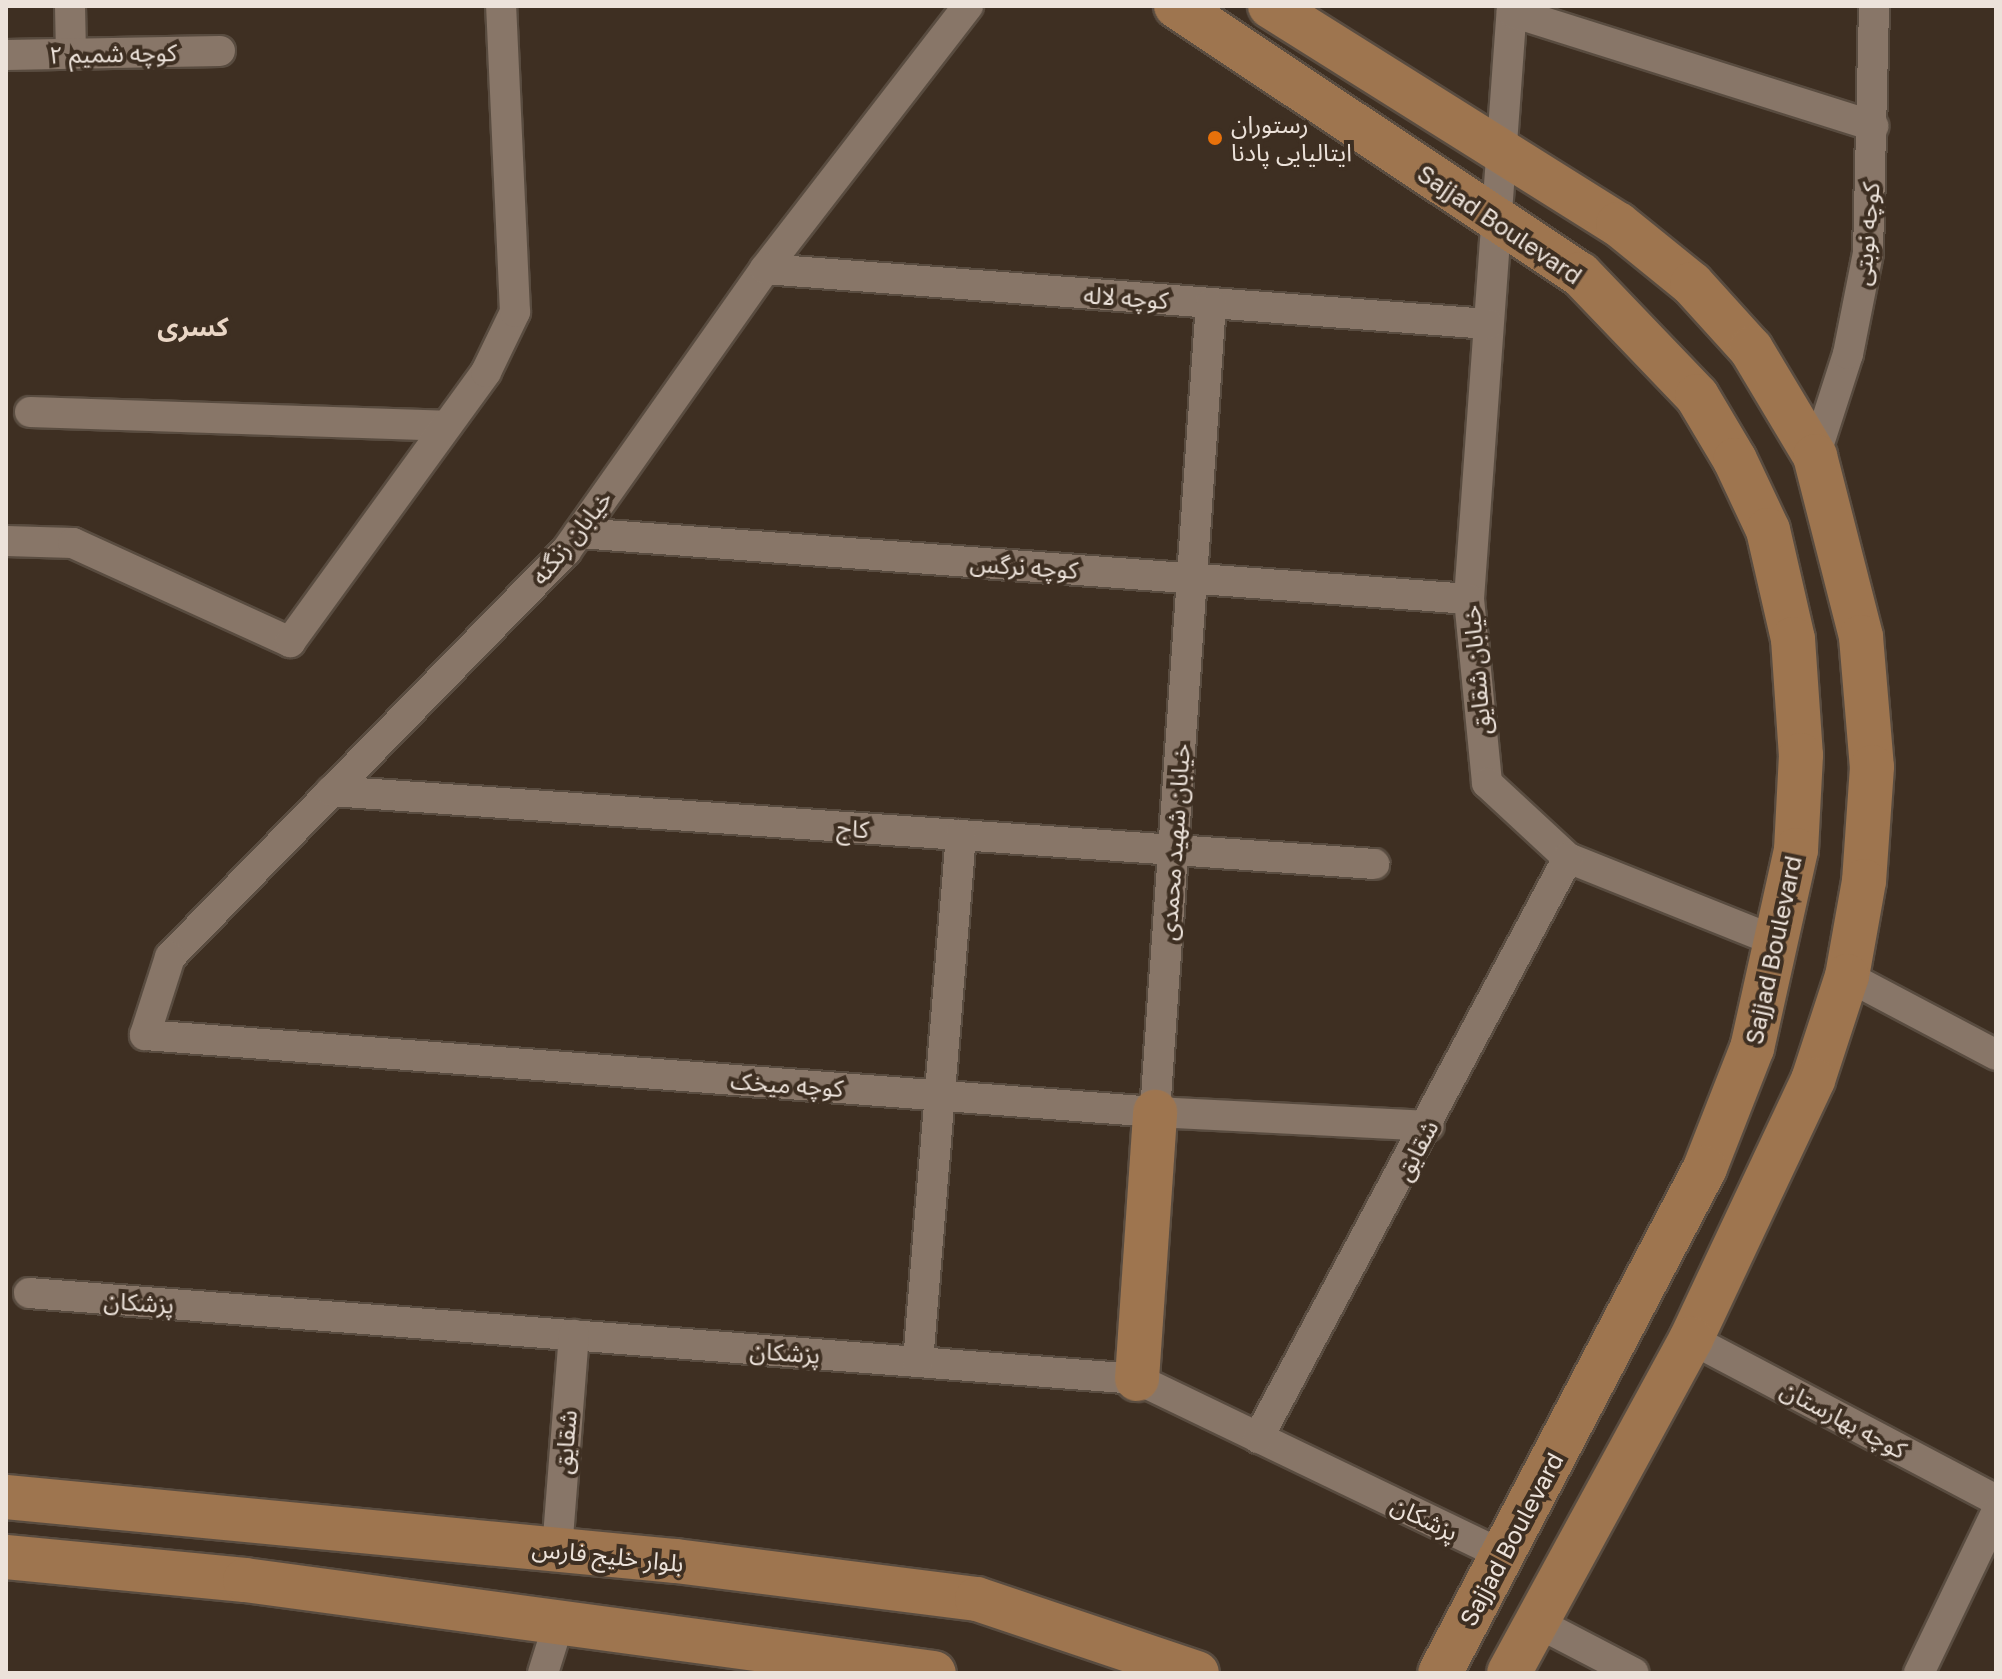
<!DOCTYPE html>
<html>
<head>
<meta charset="utf-8">
<style>
  body { margin:0 }
  #map { position:relative; width:2002px; height:1679px; overflow:hidden; background:#3e2f22; font-family:"Golos Text","Noto Sans Arabic",sans-serif }
  div>[style] { position:absolute }
  [style*='--x'] { left:calc(var(--x)*1px); top:calc(var(--y)*1px); width:calc(var(--w)*1px); rotate:calc(var(--a)*1deg) }
  .roads { filter:drop-shadow(2px 0 #594c40) drop-shadow(-2px 0 #594c40) drop-shadow(0 2px #594c40) drop-shadow(0 -2px #594c40) }
  .street>* { height:30px; margin:-15px; padding:0 15px; transform-origin:15px; border-radius:15px; background:#887668 }
  .secondary>* { height:44px; margin:-22px; padding:0 22px; transform-origin:22px; border-radius:22px; background:#9e754f }
  .dots>* { width:22px; height:22px; translate:-50% -50%; box-sizing:border-box; border:4px solid #3e2f22; border-radius:50% }
  span { translate:-50% -50%; white-space:nowrap; text-align:center; line-height:1.15; -webkit-text-stroke:8px #3e2f22; paint-order:stroke }
  .street-label { font-size:24px; color:#ece2da }
  .poi-label { font-size:24px; color:#ece2da }
  .left { translate:0 -50%; text-align:left }
  .neighbourhood-label { font-size:26px; color:#ead6c5; font-weight:700 }
  .frame { position:absolute; inset:0; border:8px solid #ece2da; pointer-events:none }
</style>
</head>
<body>
<div id="map">
  <div class="roads">
    <div class="street">
      <div style="--x:70;--y:6;--w:48;--a:88.8"></div>
      <div style="--x:968;--y:6;--w:332;--a:127.7"></div>
      <div style="--x:765;--y:269;--w:345;--a:125.2"></div>
      <div style="--x:566;--y:551;--w:567;--a:134.29"></div>
      <div style="--x:170;--y:957;--w:82;--a:107.8"></div>
      <div style="--x:145;--y:1035;--w:1013;--a:4.36"></div>
      <div style="--x:1155;--y:1112;--w:274;--a:2.9"></div>
      <div style="--x:1512;--y:6;--w:595;--a:94.15"></div>
      <div style="--x:1469;--y:599;--w:185;--a:84.4"></div>
      <div style="--x:1487;--y:783;--w:110;--a:42.8"></div>
      <div style="--x:1568;--y:858;--w:228;--a:21.8"></div>
      <div style="--x:1512;--y:12;--w:379;--a:17.5"></div>
      <div style="--x:6;--y:55;--w:214;--a:-1.1"></div>
      <div style="--x:765;--y:269;--w:725;--a:4.35"></div>
      <div style="--x:30;--y:412;--w:416;--a:1.9"></div>
      <div style="--x:1815;--y:456;--w:107;--a:-72.1"></div>
      <div style="--x:1848;--y:354;--w:103;--a:-78.8"></div>
      <div style="--x:1868;--y:253;--w:247;--a:-88.6"></div>
      <div style="--x:579;--y:533;--w:892;--a:4.24"></div>
      <div style="--x:6;--y:541;--w:67;--a:1.7"></div>
      <div style="--x:73;--y:543;--w:239;--a:24.5"></div>
      <div style="--x:290;--y:642;--w:334;--a:-54"></div>
      <div style="--x:486;--y:372;--w:67;--a:-64.2"></div>
      <div style="--x:515;--y:312;--w:306;--a:-92.6"></div>
      <div style="--x:331;--y:791;--w:1046;--a:4"></div>
      <div style="--x:1847;--y:976;--w:169;--a:27.9"></div>
      <div style="--x:1155;--y:1112;--w:810;--a:-86.04"></div>
      <div style="--x:29;--y:1293;--w:1111;--a:4.44"></div>
      <div style="--x:1137;--y:1379;--w:406;--a:25.7"></div>
      <div style="--x:1691;--y:1339;--w:345;--a:27.8"></div>
      <div style="--x:918;--y:1362;--w:529;--a:-85.34"></div>
      <div style="--x:1258;--y:1438;--w:658;--a:-61.88"></div>
      <div style="--x:557;--y:1550;--w:216;--a:-85.5"></div>
      <div style="--x:1536;--y:1622;--w:110;--a:27.5"></div>
      <div style="--x:543;--y:1673;--w:53;--a:-72.6"></div>
      <div style="--x:1919;--y:1673;--w:178;--a:-64.3"></div>
    </div>
    <div class="secondary">
      <div style="--x:1176;--y:6;--w:485;--a:33.6"></div>
      <div style="--x:1580;--y:274;--w:169;--a:46.2"></div>
      <div style="--x:1697;--y:396;--w:74;--a:59.3"></div>
      <div style="--x:1735;--y:460;--w:77;--a:64.8"></div>
      <div style="--x:1768;--y:530;--w:112;--a:77.1"></div>
      <div style="--x:1793;--y:639;--w:116;--a:86.1"></div>
      <div style="--x:1801;--y:755;--w:95;--a:93"></div>
      <div style="--x:1796;--y:850;--w:203;--a:102.5"></div>
      <div style="--x:1752;--y:1048;--w:129;--a:111.4"></div>
      <div style="--x:1705;--y:1168;--w:570;--a:117.69"></div>
      <div style="--x:1270;--y:6;--w:411;--a:32.1"></div>
      <div style="--x:1618;--y:224;--w:95;--a:39"></div>
      <div style="--x:1692;--y:284;--w:88;--a:47.8"></div>
      <div style="--x:1751;--y:349;--w:125;--a:59.1"></div>
      <div style="--x:1815;--y:456;--w:187;--a:75.7"></div>
      <div style="--x:1861;--y:637;--w:130;--a:85.2"></div>
      <div style="--x:1872;--y:767;--w:114;--a:94"></div>
      <div style="--x:1864;--y:881;--w:97;--a:100.1"></div>
      <div style="--x:1847;--y:976;--w:109;--a:108.1"></div>
      <div style="--x:1813;--y:1080;--w:286;--a:115.2"></div>
      <div style="--x:1691;--y:1339;--w:380;--a:118.6"></div>
      <div style="--x:1137;--y:1379;--w:268;--a:-86.1"></div>
      <div style="--x:6;--y:1497;--w:673;--a:5.46"></div>
      <div style="--x:676;--y:1561;--w:303;--a:7.2"></div>
      <div style="--x:977;--y:1599;--w:232;--a:18.6"></div>
      <div style="--x:6;--y:1557;--w:240;--a:5.5"></div>
      <div style="--x:245;--y:1580;--w:695;--a:7.69"></div>
    </div>
  </div>
  <div class="dots">
    <div style="left:1215px;top:138px;background:#e8710a"></div>
  </div>
  <div class="street-label">
    <span style="left:113px;top:53px;rotate:-1deg">کوچه شمیم ۲</span>
    <span style="left:1500px;top:224px;rotate:34deg">Sajjad Boulevard</span>
    <span style="left:1866px;top:234px;rotate:-85deg">کوچه نوبتی</span>
    <span style="left:1126px;top:297px;rotate:4deg">کوچه لاله</span>
    <span style="left:571px;top:537px;rotate:-51deg">خیابان زنگنه</span>
    <span style="left:1024px;top:566px;rotate:4deg">کوچه نرگس</span>
    <span style="left:1476px;top:670px;rotate:-95deg">خیابان شقایق</span>
    <span style="left:853px;top:828px;rotate:4deg">کاج</span>
    <span style="left:1174px;top:842px;rotate:-86deg">خیابان شهید محمدی</span>
    <span style="left:1773px;top:950px;rotate:-78deg">Sajjad Boulevard</span>
    <span style="left:787px;top:1084px;rotate:4deg">کوچه میخک</span>
    <span style="left:1416px;top:1150px;rotate:-62deg">شقایق</span>
    <span style="left:139px;top:1302px;rotate:4deg">پزشکان</span>
    <span style="left:785px;top:1352px;rotate:4deg">پزشکان</span>
    <span style="left:1844px;top:1419px;rotate:28deg">کوچه بهارستان</span>
    <span style="left:565px;top:1442px;rotate:-85deg">شقایق</span>
    <span style="left:1425px;top:1518px;rotate:26deg">پزشکان</span>
    <span style="left:1511px;top:1539px;rotate:-62deg">Sajjad Boulevard</span>
    <span style="left:608px;top:1555px;rotate:6deg">بلوار خلیج فارس</span>
  </div>
  <div class="poi-label">
    <span class="left" style="left:1231px;top:138px">رستوران<br>ایتالیایی پادنا</span>
  </div>
  <div class="neighbourhood-label">
    <span style="left:193px;top:327px">کسری</span>
  </div>
  <div class="frame"></div>
</div>
</body>
</html>
